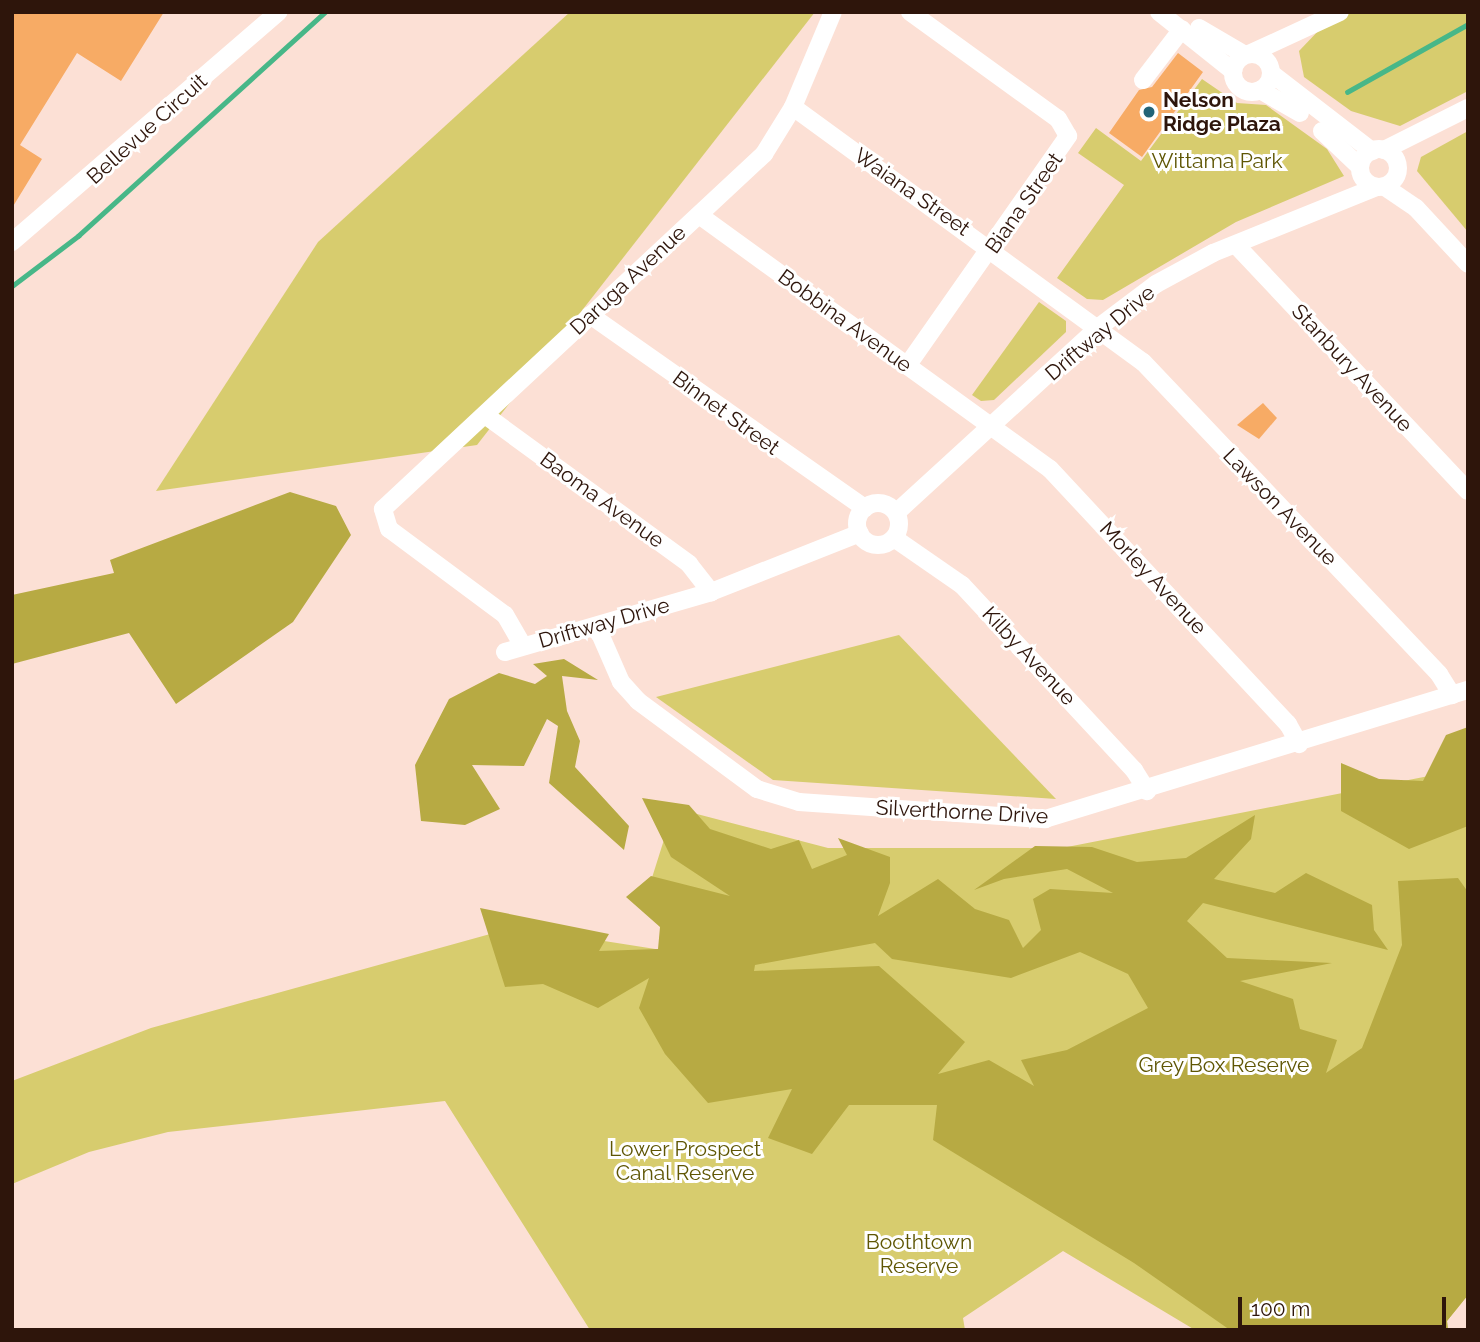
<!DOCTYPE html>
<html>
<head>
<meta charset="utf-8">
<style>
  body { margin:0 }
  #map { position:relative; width:1480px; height:1342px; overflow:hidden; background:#fce0d5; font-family:Raleway,sans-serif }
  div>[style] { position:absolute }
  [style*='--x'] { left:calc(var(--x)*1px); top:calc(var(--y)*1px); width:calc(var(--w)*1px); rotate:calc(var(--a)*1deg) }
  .green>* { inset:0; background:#d7cc6e }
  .forest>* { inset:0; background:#b7aa43 }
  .stream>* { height:4.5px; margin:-2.25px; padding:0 2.25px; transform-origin:2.25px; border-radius:2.25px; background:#47b788 }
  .building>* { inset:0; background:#f7ab65 }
  .minor>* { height:18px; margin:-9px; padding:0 9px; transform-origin:9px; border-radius:9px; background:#fff }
  .minor>.ring { margin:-9px; padding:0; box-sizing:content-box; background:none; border:18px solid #fff; border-radius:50% }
  .dots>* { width:19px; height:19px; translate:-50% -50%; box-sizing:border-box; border:4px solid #fff; border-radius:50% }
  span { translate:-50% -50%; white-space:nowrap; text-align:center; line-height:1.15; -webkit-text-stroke:6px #fff; paint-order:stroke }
  .poi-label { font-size:21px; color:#2e150b; font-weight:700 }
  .left { translate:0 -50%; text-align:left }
  .street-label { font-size:21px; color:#2e150b }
  .park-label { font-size:21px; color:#5f5604 }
  .frame { position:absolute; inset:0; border:14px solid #2e150b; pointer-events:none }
  .scale { position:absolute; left:1238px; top:1297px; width:208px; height:32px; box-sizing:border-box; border:4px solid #2e150b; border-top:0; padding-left:9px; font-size:21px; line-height:24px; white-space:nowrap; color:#2e150b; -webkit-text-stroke:5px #fff; paint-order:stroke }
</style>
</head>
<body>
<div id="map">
  <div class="green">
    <div style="clip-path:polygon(570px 12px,815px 12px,477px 445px,156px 491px,318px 242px)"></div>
    <div style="clip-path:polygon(1351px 12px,1468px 12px,1468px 91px,1400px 126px,1351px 111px,1304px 77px,1299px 51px,1321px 28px)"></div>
    <div style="clip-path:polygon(1202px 79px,1237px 103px,1266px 105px,1327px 149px,1344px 176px,1236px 222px,1103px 300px,1087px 299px,1057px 278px,1124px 185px,1078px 153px,1096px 128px,1141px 161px)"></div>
    <div style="clip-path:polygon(1468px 131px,1468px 232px,1417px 171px,1421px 157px)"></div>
    <div style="clip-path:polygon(1039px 302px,1066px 321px,1066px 332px,994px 400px,981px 401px,972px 395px)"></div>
    <div style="clip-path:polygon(899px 635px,1056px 799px,773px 780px,656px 697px)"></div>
    <div style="clip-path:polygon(1468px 757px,1468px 1295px,1447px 1321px,1448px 1330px,1195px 1330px,1063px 1251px,963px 1318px,965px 1330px,590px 1330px,445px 1101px,168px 1132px,89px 1152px,12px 1184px,12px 1081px,151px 1028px,515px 927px,668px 951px,650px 884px,674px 808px,828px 848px,1062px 848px,1444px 773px)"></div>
  </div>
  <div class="forest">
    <div style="clip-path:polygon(290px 492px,336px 506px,351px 535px,293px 622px,176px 704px,129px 633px,12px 664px,12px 595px,114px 573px,110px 560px)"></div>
    <div style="clip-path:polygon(564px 659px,598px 680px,562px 676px,567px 711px,580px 741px,575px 767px,629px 826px,624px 850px,549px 783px,558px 726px,547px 719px,524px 766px,472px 765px,500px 809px,465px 825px,421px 821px,415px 765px,449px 699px,499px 673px,535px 684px,547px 676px,533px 664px)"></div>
    <div style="clip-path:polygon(1468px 727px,1468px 826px,1409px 849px,1341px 811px,1341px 763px,1379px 779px,1423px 781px,1446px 735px)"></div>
    <div style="clip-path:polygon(evenodd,642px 798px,689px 805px,710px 829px,771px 849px,799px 840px,812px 869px,847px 855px,838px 838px,890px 857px,890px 883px,878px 916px,938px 879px,975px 909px,1009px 920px,1023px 948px,1041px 930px,1033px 899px,1050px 889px,1113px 893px,1067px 869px,1004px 879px,974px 890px,1035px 846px,1092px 847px,1137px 862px,1186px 858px,1255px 815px,1251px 839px,1214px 879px,1275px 893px,1306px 873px,1372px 905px,1374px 930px,1388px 950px,1203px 903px,1187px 921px,1227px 958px,1332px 963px,1240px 981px,1293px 999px,1300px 1029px,1337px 1040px,1326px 1073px,1362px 1048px,1402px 945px,1398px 881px,1458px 878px,1468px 892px,1468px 1295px,1447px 1321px,1448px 1330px,1230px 1330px,1134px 1263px,933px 1140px,937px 1105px,849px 1105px,812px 1154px,768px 1138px,792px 1089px,708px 1103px,665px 1054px,639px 1008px,649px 978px,598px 1008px,543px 984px,505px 987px,480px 908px,609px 934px,599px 951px,658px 949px,660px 927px,626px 897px,651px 876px,730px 896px,671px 857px,642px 798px,875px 943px,892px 959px,1011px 978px,1080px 952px,1128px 974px,1148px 1008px,1067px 1050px,1021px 1060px,1034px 1086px,989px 1060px,938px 1074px,965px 1042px,879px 966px,754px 971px,755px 965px,875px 943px)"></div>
  </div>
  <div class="stream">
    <div style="--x:1347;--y:92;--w:139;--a:-29.3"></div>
    <div style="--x:12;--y:286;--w:83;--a:-37.1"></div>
    <div style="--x:78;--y:236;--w:333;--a:-42.2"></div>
  </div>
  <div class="building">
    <div style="clip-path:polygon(12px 12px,164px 12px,121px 81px,77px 53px,20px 145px,42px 159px,12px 208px)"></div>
    <div style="clip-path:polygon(1178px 53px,1203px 72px,1142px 157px,1109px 133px,1139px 90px,1152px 87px)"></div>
    <div style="clip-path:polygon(1263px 403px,1277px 418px,1259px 439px,1237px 425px)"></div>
  </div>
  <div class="minor">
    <div style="--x:1159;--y:12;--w:95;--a:38.6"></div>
    <div style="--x:1199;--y:28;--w:53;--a:30.4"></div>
    <div style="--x:1249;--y:54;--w:100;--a:-24.8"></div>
    <div class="ring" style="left:1233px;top:54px;width:20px;height:20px"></div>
    <div style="--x:1271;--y:73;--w:128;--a:37.7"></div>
    <div style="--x:1143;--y:80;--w:64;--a:-52.6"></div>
    <div style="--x:1260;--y:90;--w:46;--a:29.9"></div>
    <div style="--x:793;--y:107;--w:433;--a:36.1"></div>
    <div style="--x:1143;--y:362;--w:430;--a:46.5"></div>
    <div style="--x:1439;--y:674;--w:25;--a:58"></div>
    <div style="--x:1322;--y:131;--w:52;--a:43.5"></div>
    <div class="ring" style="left:1360px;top:149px;width:20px;height:20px"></div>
    <div style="--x:1384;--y:150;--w:94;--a:-26.6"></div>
    <div style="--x:1385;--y:187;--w:37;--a:34"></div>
    <div style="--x:1416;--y:208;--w:76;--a:47.1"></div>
    <div style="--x:699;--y:215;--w:433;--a:35.9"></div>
    <div style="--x:1050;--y:469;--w:349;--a:47"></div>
    <div style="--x:1288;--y:724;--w:23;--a:61"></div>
    <div style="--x:12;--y:242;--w:352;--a:-40.8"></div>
    <div style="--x:1236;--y:245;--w:338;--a:46.7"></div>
    <div style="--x:590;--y:315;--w:336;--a:35.1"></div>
    <div style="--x:907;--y:366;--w:281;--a:-55"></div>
    <div style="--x:1068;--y:136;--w:20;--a:-120"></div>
    <div style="--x:1058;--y:119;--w:183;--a:-144.1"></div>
    <div style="--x:485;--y:415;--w:253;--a:36.1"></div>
    <div style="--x:689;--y:564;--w:36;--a:52"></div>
    <div class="ring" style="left:857px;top:503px;width:24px;height:24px"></div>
    <div style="--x:897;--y:512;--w:274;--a:-42.5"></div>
    <div style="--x:1099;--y:327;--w:71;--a:-37"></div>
    <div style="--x:1156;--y:284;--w:65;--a:-28.5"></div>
    <div style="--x:1213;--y:253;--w:176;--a:-22"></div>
    <div style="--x:894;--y:538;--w:83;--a:34.7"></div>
    <div style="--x:962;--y:585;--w:253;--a:47.1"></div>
    <div style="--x:1134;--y:770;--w:25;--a:58"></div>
    <div style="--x:597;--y:627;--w:60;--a:66.4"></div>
    <div style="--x:621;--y:682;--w:25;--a:48"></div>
    <div style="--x:638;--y:701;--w:148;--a:36.5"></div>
    <div style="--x:757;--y:789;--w:44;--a:17.2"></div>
    <div style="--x:799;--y:802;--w:247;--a:4"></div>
    <div style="--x:1045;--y:819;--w:442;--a:-17"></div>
    <div style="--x:523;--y:646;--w:36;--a:-120"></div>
    <div style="--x:505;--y:615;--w:144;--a:-143.4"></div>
    <div style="--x:389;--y:529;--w:21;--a:-107"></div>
    <div style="--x:383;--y:509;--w:521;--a:-42.98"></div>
    <div style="--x:764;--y:154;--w:55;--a:-58.3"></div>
    <div style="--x:793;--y:107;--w:103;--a:-67.2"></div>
    <div style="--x:505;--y:652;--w:215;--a:-16.2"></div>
    <div style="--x:711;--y:592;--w:160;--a:-21.6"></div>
  </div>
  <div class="dots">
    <div style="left:1149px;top:112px;background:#226377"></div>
  </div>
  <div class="poi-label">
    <span class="left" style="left:1163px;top:112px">Nelson<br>Ridge Plaza</span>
  </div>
  <div class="street-label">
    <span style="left:147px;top:129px;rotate:-42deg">Bellevue Circuit</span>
    <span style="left:912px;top:192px;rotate:35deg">Waiana Street</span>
    <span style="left:1024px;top:203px;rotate:-55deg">Biana Street</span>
    <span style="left:628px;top:280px;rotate:-43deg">Daruga Avenue</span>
    <span style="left:845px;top:321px;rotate:36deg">Bobbina Avenue</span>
    <span style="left:1100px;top:333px;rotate:-40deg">Driftway Drive</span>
    <span style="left:1352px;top:368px;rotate:47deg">Stanbury Avenue</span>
    <span style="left:726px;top:413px;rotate:36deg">Binnet Street</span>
    <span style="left:602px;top:500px;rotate:36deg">Baoma Avenue</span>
    <span style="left:1280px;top:507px;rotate:46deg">Lawson Avenue</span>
    <span style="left:1153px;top:578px;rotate:47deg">Morley Avenue</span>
    <span style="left:604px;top:623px;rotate:-16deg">Driftway Drive</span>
    <span style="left:1029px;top:656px;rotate:47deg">Kilby Avenue</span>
    <span style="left:962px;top:812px;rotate:3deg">Silverthorne Drive</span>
  </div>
  <div class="park-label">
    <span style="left:1217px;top:161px">Wittama Park</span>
    <span style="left:1224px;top:1065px">Grey Box Reserve</span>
    <span style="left:685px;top:1161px">Lower Prospect<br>Canal Reserve</span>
    <span style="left:919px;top:1254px">Boothtown<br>Reserve</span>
  </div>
  <div class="frame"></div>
  <div class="scale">100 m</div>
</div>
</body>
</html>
